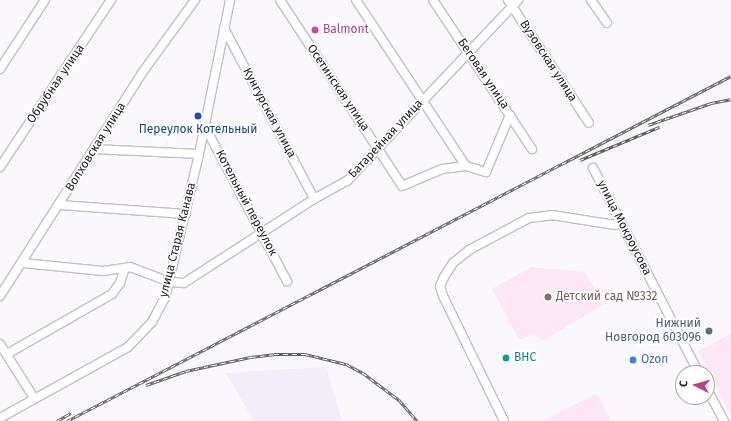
<!DOCTYPE html>
<html>
<head>
<meta charset="utf-8">
<style>
  body { margin:0 }
  #map { position:relative; width:731px; height:421px; overflow:hidden; background:#faf8fc; font-family:"Fira Sans",sans-serif }
  div>[style] { position:absolute }
  [style*='--x'] { left:calc(var(--x)*1px); top:calc(var(--y)*1px); width:calc(var(--w)*1px); rotate:calc(var(--a)*1deg) }
  .built>* { inset:0; background:#f2edf8 }
  .education>* { inset:0; background:#fee7f5 }
  .roads { filter:drop-shadow(1px 0 #c2c0c4) drop-shadow(-1px 0 #c2c0c4) drop-shadow(0 1px #c2c0c4) drop-shadow(0 -1px #c2c0c4) }
  .minor>* { height:8px; margin:-4px; padding:0 4px; transform-origin:4px; border-radius:4px; background:#fff }
  .rail>* { height:3px; margin-top:-1.5px; transform-origin:0; background:repeating-linear-gradient(90deg,#fff 0 4.5px,#606061 0 9px); box-sizing:border-box; border-block:1px solid #606061 }
  .dots>* { width:11px; height:11px; translate:-50% -50%; box-sizing:border-box; border:2px solid #fff; border-radius:50% }
  span { translate:-50% -50%; white-space:nowrap; text-align:center; line-height:1.15; -webkit-text-stroke:3.5px #fff; paint-order:stroke }
  .hotel-label { font-size:12px; color:#b23c85 }
  .left { translate:0 -50%; text-align:left }
  .street-label { font-size:12px; color:#202021 }
  .transit-label { font-size:12px; color:#164399 }
  .education-label { font-size:12px; color:#785e54 }
  .service-label { font-size:12px; color:#4e5e75 }
  .right { translate:-100% -50%; text-align:right }
  .culture-label { font-size:12px; color:#0d838f }
  .shop-label { font-size:12px; color:#366cbe }
  .north { position:absolute; left:675px; top:365px; width:40px; height:40px; box-sizing:border-box; background:#fff; border:1px solid #a6a6a6; border-radius:50%; rotate:276deg; font-size:11px; font-weight:700; line-height:16px; text-align:center; color:#202021 }
  .north::after { content:''; display:block; margin:auto; width:14px; height:18px; background:#c03d83; clip-path:polygon(50% 0,100% 100%,50% 72%,0 100%) }
</style>
</head>
<body>
<div id="map">
  <div class="built">
    <div style="clip-path:polygon(326px 367px,342px 421px,254px 421px,226px 373px)"></div>
  </div>
  <div class="education">
    <div style="clip-path:polygon(531px 267px,585px 272px,605px 304px,542px 341px,535px 334px,519px 340px,492px 289px)"></div>
    <div style="clip-path:polygon(731px 334px,731px 416px,698px 351px)"></div>
    <div style="clip-path:polygon(597px 393px,611px 421px,543px 421px)"></div>
  </div>
  <div class="roads">
    <div class="minor">
      <div style="--x:280;--y:0;--w:222;--a:56.7"></div>
      <div style="--x:402;--y:186;--w:43;--a:-23"></div>
      <div style="--x:442;--y:169;--w:24;--a:-7"></div>
      <div style="--x:466;--y:166;--w:21;--a:17"></div>
      <div style="--x:486;--y:172;--w:62;--a:-67.2"></div>
      <div style="--x:356;--y:0;--w:199;--a:56.5"></div>
      <div style="--x:433;--y:0;--w:179;--a:56.4"></div>
      <div style="--x:508;--y:0;--w:147;--a:56.6"></div>
      <div style="--x:591;--y:0;--w:28;--a:55"></div>
      <div style="--x:224;--y:28;--w:193;--a:62.2"></div>
      <div style="--x:0;--y:69;--w:82;--a:-56.9"></div>
      <div style="--x:204;--y:125;--w:177;--a:62"></div>
      <div style="--x:94;--y:149;--w:105;--a:2.7"></div>
      <div style="--x:0;--y:167;--w:201;--a:-56.4"></div>
      <div style="--x:593;--y:168;--w:231;--a:62.7"></div>
      <div style="--x:60;--y:205;--w:126;--a:4.1"></div>
      <div style="--x:23;--y:263;--w:80;--a:5.7"></div>
      <div style="--x:103;--y:271;--w:27;--a:-8"></div>
      <div style="--x:130;--y:267;--w:43;--a:20.6"></div>
      <div style="--x:170;--y:282;--w:14;--a:4"></div>
      <div style="--x:184;--y:283;--w:155;--a:-32.9"></div>
      <div style="--x:314;--y:199;--w:38;--a:-29"></div>
      <div style="--x:347;--y:181;--w:249;--a:-46.6"></div>
      <div style="--x:0;--y:296;--w:264;--a:-57.5"></div>
      <div style="--x:142;--y:73;--w:90;--a:-54"></div>
      <div style="--x:0;--y:344;--w:64;--a:57.8"></div>
      <div style="--x:7;--y:354;--w:121;--a:-29.7"></div>
      <div style="--x:112;--y:294;--w:14;--a:-54"></div>
      <div style="--x:120;--y:283;--w:16;--a:-72"></div>
      <div style="--x:707;--y:389;--w:36;--a:62"></div>
      <div style="--x:0;--y:418;--w:146;--a:-29"></div>
      <div style="--x:128;--y:347;--w:35;--a:-46"></div>
      <div style="--x:152;--y:322;--w:27;--a:-62"></div>
      <div style="--x:165;--y:298;--w:148;--a:-76.7"></div>
      <div style="--x:199;--y:154;--w:157;--a:-78.6"></div>
      <div style="--x:504;--y:421;--w:139;--a:-116"></div>
      <div style="--x:443;--y:296;--w:10;--a:-107"></div>
      <div style="--x:440;--y:286;--w:10;--a:-66"></div>
      <div style="--x:444;--y:277;--w:17;--a:-57"></div>
      <div style="--x:453;--y:263;--w:21;--a:-39"></div>
      <div style="--x:469;--y:250;--w:68;--a:-28.1"></div>
      <div style="--x:529;--y:218;--w:23;--a:-7"></div>
      <div style="--x:552;--y:215;--w:64;--a:9"></div>
      <div style="--x:615;--y:225;--w:7;--a:-27"></div>
    </div>
  </div>
  <div class="rail">
    <div style="--x:648;--y:125;--w:67;--a:-19.2"></div>
    <div style="--x:711;--y:103;--w:20;--a:-11"></div>
    <div style="--x:580;--y:160;--w:86;--a:-22.7"></div>
    <div style="--x:146;--y:385;--w:42;--a:-19.3"></div>
    <div style="--x:186;--y:371;--w:66;--a:-12.2"></div>
    <div style="--x:251;--y:357;--w:23;--a:-7"></div>
    <div style="--x:274;--y:354;--w:31;--a:0"></div>
    <div style="--x:305;--y:354;--w:42;--a:13.7"></div>
    <div style="--x:346;--y:364;--w:19;--a:28"></div>
    <div style="--x:363;--y:373;--w:45;--a:36.9"></div>
    <div style="--x:399;--y:400;--w:28;--a:49"></div>
    <div style="--x:57;--y:421;--w:16;--a:-30"></div>
    <div style="--x:67;--y:421;--w:748;--a:-27.46"></div>
  </div>
  <div class="dots">
    <div style="left:315px;top:30px;background:#d1479c"></div>
    <div style="left:198px;top:116px;background:#1a4fb4"></div>
    <div style="left:548px;top:297px;background:#8d6e63"></div>
    <div style="left:709px;top:331px;background:#5c6f8a"></div>
    <div style="left:506px;top:358px;background:#0f9aa8"></div>
    <div style="left:633px;top:360px;background:#3f7fe0"></div>
  </div>
  <div class="hotel-label">
    <span class="left" style="left:323px;top:30px">Balmont</span>
  </div>
  <div class="street-label">
    <span style="left:548px;top:61px;rotate:57deg">Вузовская улица</span>
    <span style="left:483px;top:74px;rotate:56deg">Беговая улица</span>
    <span style="left:56px;top:84px;rotate:-56deg">Обрубная улица</span>
    <span style="left:338px;top:88px;rotate:56deg">Осетинская улица</span>
    <span style="left:269px;top:113px;rotate:62deg">Кунгурская улица</span>
    <span style="left:386px;top:139px;rotate:-47deg">Батарейная улица</span>
    <span style="left:96px;top:147px;rotate:-58deg">Волховская улица</span>
    <span style="left:246px;top:203px;rotate:62deg">Котельный переулок</span>
    <span style="left:624px;top:228px;rotate:63deg">улица Мокроусова</span>
    <span style="left:178px;top:240px;rotate:-76deg">улица Старая Канава</span>
  </div>
  <div class="transit-label">
    <span style="left:198px;top:130px">Переулок Котельный</span>
  </div>
  <div class="education-label">
    <span class="left" style="left:556px;top:297px">Детский сад №332</span>
  </div>
  <div class="service-label">
    <span class="right" style="left:701px;top:331px">Нижний<br>Новгород 603096</span>
  </div>
  <div class="culture-label">
    <span class="left" style="left:514px;top:358px">ВНС</span>
  </div>
  <div class="shop-label">
    <span class="left" style="left:641px;top:360px">Ozon</span>
  </div>
  <div class="north">С</div>
</div>
</body>
</html>
